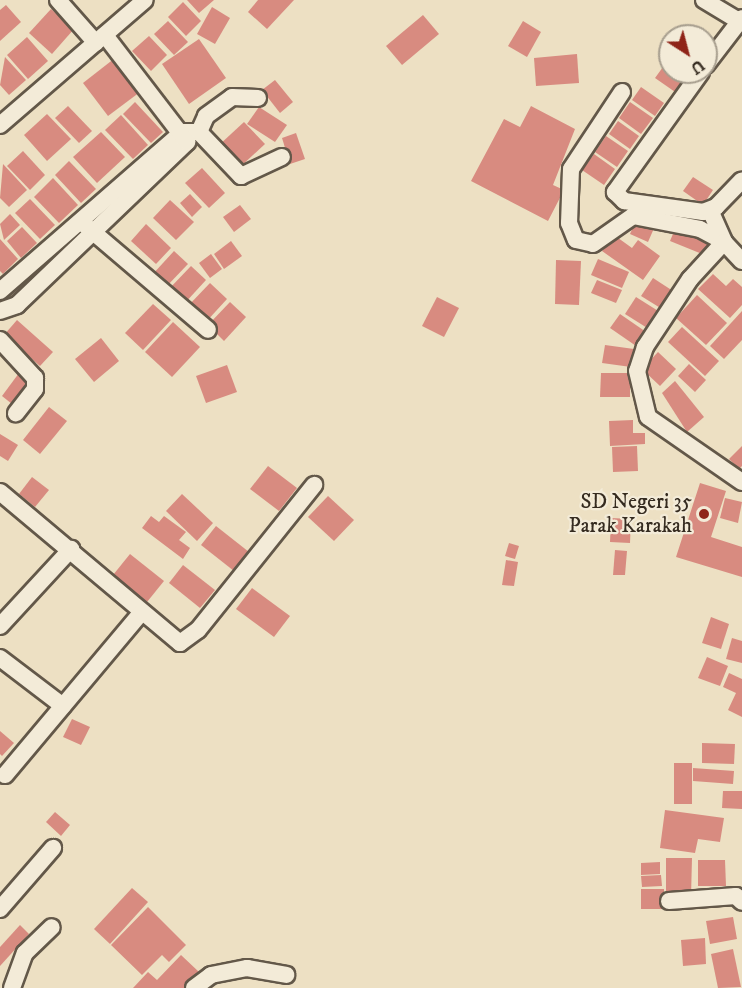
<!DOCTYPE html>
<html>
<head>
<meta charset="utf-8">
<style>
  body { margin:0 }
  #map { position:relative; width:742px; height:988px; overflow:hidden; background:#ede0c3; font-family:"IM FELL DW Pica",serif }
  div>[style] { position:absolute }
  [style*='--x'] { left:calc(var(--x)*1px); top:calc(var(--y)*1px); width:calc(var(--w)*1px); rotate:calc(var(--a)*1deg) }
  .building>* { inset:0; background:#d88b80 }
  .roads { filter:drop-shadow(2px 0 #635849) drop-shadow(-2px 0 #635849) drop-shadow(0 2px #635849) drop-shadow(0 -2px #635849) }
  .minor>* { height:16px; margin:-8px; padding:0 8px; transform-origin:8px; border-radius:8px; background:#f3ebd8 }
  .dots>* { width:16px; height:16px; translate:-50% -50%; box-sizing:border-box; border:3px solid #f3ebd8; border-radius:50% }
  span { translate:-50% -50%; white-space:nowrap; text-align:center; line-height:1.15; -webkit-text-stroke:4.5px #f3ebd8; paint-order:stroke }
  .poi-label { font-size:21px; color:#352b20 }
  .right { translate:-100% -50%; text-align:right }
  .north { position:absolute; left:658px; top:24px; width:60px; height:60px; box-sizing:border-box; background:#f3ebd8; border:2px solid #a79e8e; border-radius:50%; rotate:144deg; font-size:16px; font-weight:700; line-height:24px; text-align:center; color:#352b20 }
  .north::after { content:''; display:block; margin:auto; width:21px; height:27px; background:#8f2418; clip-path:polygon(50% 0,100% 100%,50% 72%,0 100%) }
</style>
</head>
<body>
<div id="map">
  <div class="building">
    <div style="clip-path:polygon(187px 0,214px 0,199px 13px)"></div>
    <div style="clip-path:polygon(258px 0,294px 0,267px 29px,248px 12px)"></div>
    <div style="clip-path:polygon(183px 2px,201px 21px,186px 36px,168px 17px)"></div>
    <div style="clip-path:polygon(6px 5px,21px 22px,0 41px,0 10px)"></div>
    <div style="clip-path:polygon(212px 7px,230px 18px,215px 44px,197px 34px)"></div>
    <div style="clip-path:polygon(51px 9px,74px 29px,52px 54px,29px 33px)"></div>
    <div style="clip-path:polygon(423px 15px,439px 34px,402px 65px,386px 46px)"></div>
    <div style="clip-path:polygon(168px 21px,188px 42px,174px 55px,154px 34px)"></div>
    <div style="clip-path:polygon(523px 21px,541px 32px,527px 57px,508px 46px)"></div>
    <div style="clip-path:polygon(149px 36px,167px 55px,151px 71px,132px 51px)"></div>
    <div style="clip-path:polygon(27px 37px,48px 61px,28px 79px,7px 55px)"></div>
    <div style="clip-path:polygon(199px 39px,226px 78px,189px 104px,162px 64px)"></div>
    <div style="clip-path:polygon(577px 54px,579px 83px,536px 86px,534px 58px)"></div>
    <div style="clip-path:polygon(5px 57px,26px 80px,9px 95px,0 85px)"></div>
    <div style="clip-path:polygon(115px 58px,140px 92px,108px 116px,83px 83px)"></div>
    <div style="clip-path:polygon(668px 60px,670px 72px,691px 76px,678px 94px,655px 78px)"></div>
    <div style="clip-path:polygon(275px 80px,293px 102px,280px 113px,262px 90px)"></div>
    <div style="clip-path:polygon(641px 87px,664px 103px,655px 116px,632px 100px)"></div>
    <div style="clip-path:polygon(135px 102px,163px 132px,151px 143px,123px 114px)"></div>
    <div style="clip-path:polygon(630px 102px,653px 118px,641px 134px,619px 118px)"></div>
    <div style="clip-path:polygon(68px 106px,92px 131px,79px 143px,55px 118px)"></div>
    <div style="clip-path:polygon(531px 106px,575px 129px,553px 185px,564px 190px,548px 221px,471px 181px,504px 119px,520px 127px)"></div>
    <div style="clip-path:polygon(259px 107px,287px 125px,275px 142px,247px 124px)"></div>
    <div style="clip-path:polygon(47px 114px,71px 139px,47px 161px,24px 135px)"></div>
    <div style="clip-path:polygon(121px 115px,148px 145px,133px 159px,105px 130px)"></div>
    <div style="clip-path:polygon(618px 121px,639px 136px,630px 149px,609px 134px)"></div>
    <div style="clip-path:polygon(244px 122px,265px 144px,239px 168px,218px 146px)"></div>
    <div style="clip-path:polygon(101px 132px,125px 157px,97px 183px,73px 157px)"></div>
    <div style="clip-path:polygon(296px 133px,305px 159px,290px 164px,282px 138px)"></div>
    <div style="clip-path:polygon(606px 136px,628px 151px,617px 167px,595px 152px)"></div>
    <div style="clip-path:polygon(23px 151px,45px 175px,30px 190px,7px 166px)"></div>
    <div style="clip-path:polygon(594px 154px,615px 169px,604px 185px,582px 170px)"></div>
    <div style="clip-path:polygon(69px 161px,96px 189px,81px 203px,55px 175px)"></div>
    <div style="clip-path:polygon(3px 164px,27px 190px,9px 207px,0 198px)"></div>
    <div style="clip-path:polygon(202px 168px,225px 193px,209px 208px,185px 183px)"></div>
    <div style="clip-path:polygon(693px 177px,713px 190px,703px 205px,683px 191px)"></div>
    <div style="clip-path:polygon(53px 178px,78px 205px,59px 223px,34px 197px)"></div>
    <div style="clip-path:polygon(190px 194px,202px 207px,192px 217px,180px 203px)"></div>
    <div style="clip-path:polygon(30px 199px,55px 225px,40px 239px,15px 213px)"></div>
    <div style="clip-path:polygon(170px 200px,194px 222px,176px 240px,153px 218px)"></div>
    <div style="clip-path:polygon(240px 205px,251px 219px,234px 232px,223px 217px)"></div>
    <div style="clip-path:polygon(10px 214px,20px 225px,4px 240px,0 224px)"></div>
    <div style="clip-path:polygon(637px 218px,655px 226px,648px 242px,630px 234px)"></div>
    <div style="clip-path:polygon(146px 224px,171px 248px,156px 264px,131px 241px)"></div>
    <div style="clip-path:polygon(22px 227px,37px 243px,21px 258px,7px 241px)"></div>
    <div style="clip-path:polygon(675px 229px,712px 244px,707px 256px,670px 241px)"></div>
    <div style="clip-path:polygon(614px 235px,632px 248px,638px 240px,660px 256px,643px 280px,602px 251px)"></div>
    <div style="clip-path:polygon(0 239px,18px 259px,3px 274px,0 271px)"></div>
    <div style="clip-path:polygon(231px 241px,242px 256px,224px 269px,214px 254px)"></div>
    <div style="clip-path:polygon(174px 251px,188px 264px,165px 288px,152px 275px)"></div>
    <div style="clip-path:polygon(211px 254px,222px 269px,210px 278px,199px 263px)"></div>
    <div style="clip-path:polygon(598px 259px,629px 272px,622px 288px,591px 275px)"></div>
    <div style="clip-path:polygon(556px 260px,581px 261px,579px 305px,555px 304px)"></div>
    <div style="clip-path:polygon(191px 266px,206px 280px,184px 304px,168px 290px)"></div>
    <div style="clip-path:polygon(713px 274px,726px 286px,733px 279px,742px 287px,742px 305px,730px 318px,698px 289px)"></div>
    <div style="clip-path:polygon(653px 278px,673px 291px,662px 309px,641px 296px)"></div>
    <div style="clip-path:polygon(597px 280px,622px 290px,616px 303px,591px 293px)"></div>
    <div style="clip-path:polygon(210px 283px,227px 299px,205px 323px,187px 307px)"></div>
    <div style="clip-path:polygon(697px 295px,727px 323px,706px 345px,676px 318px)"></div>
    <div style="clip-path:polygon(437px 297px,459px 308px,444px 337px,422px 326px)"></div>
    <div style="clip-path:polygon(636px 297px,663px 314px,652px 331px,625px 314px)"></div>
    <div style="clip-path:polygon(230px 302px,246px 317px,224px 341px,208px 325px)"></div>
    <div style="clip-path:polygon(153px 304px,171px 320px,143px 350px,125px 333px)"></div>
    <div style="clip-path:polygon(742px 311px,742px 340px,724px 359px,710px 346px)"></div>
    <div style="clip-path:polygon(620px 314px,649px 334px,639px 348px,610px 328px)"></div>
    <div style="clip-path:polygon(17px 320px,53px 352px,40px 366px,4px 335px)"></div>
    <div style="clip-path:polygon(173px 322px,200px 347px,172px 377px,145px 352px)"></div>
    <div style="clip-path:polygon(682px 327px,719px 361px,705px 376px,668px 342px)"></div>
    <div style="clip-path:polygon(101px 338px,119px 361px,94px 382px,75px 359px)"></div>
    <div style="clip-path:polygon(605px 345px,634px 349px,631px 367px,602px 363px)"></div>
    <div style="clip-path:polygon(658px 352px,676px 369px,660px 386px,642px 369px)"></div>
    <div style="clip-path:polygon(689px 364px,706px 380px,695px 392px,678px 376px)"></div>
    <div style="clip-path:polygon(227px 365px,237px 392px,206px 403px,196px 376px)"></div>
    <div style="clip-path:polygon(19px 373px,35px 384px,17px 408px,2px 396px)"></div>
    <div style="clip-path:polygon(601px 373px,630px 373px,630px 397px,600px 397px)"></div>
    <div style="clip-path:polygon(675px 381px,704px 417px,687px 432px,662px 393px)"></div>
    <div style="clip-path:polygon(49px 407px,67px 421px,40px 454px,23px 440px)"></div>
    <div style="clip-path:polygon(633px 420px,633px 433px,645px 433px,645px 444px,610px 446px,609px 421px)"></div>
    <div style="clip-path:polygon(0 434px,18px 445px,8px 461px,0 456px)"></div>
    <div style="clip-path:polygon(637px 446px,638px 471px,613px 472px,612px 447px)"></div>
    <div style="clip-path:polygon(742px 446px,742px 466px,739px 469px,729px 459px)"></div>
    <div style="clip-path:polygon(268px 466px,297px 488px,279px 511px,250px 489px)"></div>
    <div style="clip-path:polygon(32px 477px,49px 490px,35px 507px,19px 494px)"></div>
    <div style="clip-path:polygon(700px 483px,726px 491px,711px 537px,742px 547px,742px 577px,676px 557px)"></div>
    <div style="clip-path:polygon(182px 494px,213px 523px,197px 541px,166px 511px)"></div>
    <div style="clip-path:polygon(328px 496px,354px 520px,334px 541px,308px 517px)"></div>
    <div style="clip-path:polygon(725px 498px,742px 502px,738px 523px,720px 518px)"></div>
    <div style="clip-path:polygon(151px 516px,159px 522px,164px 516px,186px 532px,179px 540px,190px 548px,183px 559px,142px 528px)"></div>
    <div style="clip-path:polygon(611px 518px,631px 519px,630px 543px,610px 542px)"></div>
    <div style="clip-path:polygon(216px 526px,249px 552px,234px 571px,201px 545px)"></div>
    <div style="clip-path:polygon(509px 543px,519px 546px,515px 559px,505px 556px)"></div>
    <div style="clip-path:polygon(615px 550px,627px 551px,625px 575px,613px 575px)"></div>
    <div style="clip-path:polygon(130px 554px,164px 581px,147px 602px,113px 575px)"></div>
    <div style="clip-path:polygon(506px 560px,518px 562px,514px 586px,502px 585px)"></div>
    <div style="clip-path:polygon(183px 565px,215px 590px,200px 608px,169px 583px)"></div>
    <div style="clip-path:polygon(252px 588px,290px 616px,274px 637px,236px 609px)"></div>
    <div style="clip-path:polygon(711px 617px,729px 624px,721px 649px,702px 643px)"></div>
    <div style="clip-path:polygon(732px 638px,742px 641px,742px 663px,726px 659px)"></div>
    <div style="clip-path:polygon(707px 657px,728px 666px,720px 686px,698px 678px)"></div>
    <div style="clip-path:polygon(729px 673px,742px 679px,742px 717px,728px 710px,736px 693px,723px 687px)"></div>
    <div style="clip-path:polygon(72px 719px,90px 727px,81px 745px,63px 737px)"></div>
    <div style="clip-path:polygon(0 731px,14px 743px,2px 756px,0 754px)"></div>
    <div style="clip-path:polygon(702px 743px,735px 744px,734px 764px,702px 763px)"></div>
    <div style="clip-path:polygon(674px 763px,692px 763px,692px 804px,674px 804px)"></div>
    <div style="clip-path:polygon(693px 768px,734px 771px,733px 784px,693px 781px)"></div>
    <div style="clip-path:polygon(723px 791px,742px 791px,742px 809px,722px 808px)"></div>
    <div style="clip-path:polygon(665px 810px,724px 818px,720px 842px,698px 839px,695px 853px,660px 848px)"></div>
    <div style="clip-path:polygon(55px 812px,70px 825px,61px 836px,46px 822px)"></div>
    <div style="clip-path:polygon(666px 858px,692px 858px,691px 897px,666px 897px)"></div>
    <div style="clip-path:polygon(698px 860px,725px 860px,726px 886px,698px 886px)"></div>
    <div style="clip-path:polygon(660px 862px,660px 874px,641px 875px,641px 863px)"></div>
    <div style="clip-path:polygon(661px 875px,662px 886px,642px 887px,641px 876px)"></div>
    <div style="clip-path:polygon(132px 888px,148px 902px,110px 944px,94px 929px)"></div>
    <div style="clip-path:polygon(641px 889px,664px 889px,664px 909px,641px 909px)"></div>
    <div style="clip-path:polygon(148px 907px,186px 945px,169px 962px,162px 955px,142px 975px,111px 945px)"></div>
    <div style="clip-path:polygon(733px 917px,737px 939px,710px 944px,706px 921px)"></div>
    <div style="clip-path:polygon(20px 925px,29px 934px,0 966px,0 947px)"></div>
    <div style="clip-path:polygon(705px 938px,706px 964px,683px 966px,681px 940px)"></div>
    <div style="clip-path:polygon(733px 949px,741px 987px,718px 988px,711px 954px)"></div>
    <div style="clip-path:polygon(181px 955px,199px 972px,184px 988px,133px 988px,148px 972px,157px 980px)"></div>
  </div>
  <div class="roads">
    <div class="minor">
      <div style="--x:58;--y:0;--w:57;--a:48.5"></div>
      <div style="--x:704;--y:0;--w:41;--a:31"></div>
      <div style="--x:706;--y:65;--w:59;--a:-52.5"></div>
      <div style="--x:701;--y:72;--w:148;--a:125.6"></div>
      <div style="--x:615;--y:192;--w:13;--a:45"></div>
      <div style="--x:624;--y:201;--w:80;--a:7.9"></div>
      <div style="--x:703;--y:212;--w:14;--a:-21"></div>
      <div style="--x:716;--y:207;--w:37;--a:-46"></div>
      <div style="--x:622;--y:92;--w:92;--a:123.5"></div>
      <div style="--x:571;--y:169;--w:54;--a:92.1"></div>
      <div style="--x:569;--y:223;--w:18;--a:68"></div>
      <div style="--x:576;--y:240;--w:17;--a:13"></div>
      <div style="--x:593;--y:244;--w:49;--a:-35"></div>
      <div style="--x:633;--y:216;--w:68;--a:11"></div>
      <div style="--x:700;--y:229;--w:27;--a:28"></div>
      <div style="--x:724;--y:242;--w:26;--a:47"></div>
      <div style="--x:0;--y:125;--w:191;--a:-40.8"></div>
      <div style="--x:199;--y:132;--w:17;--a:-66"></div>
      <div style="--x:206;--y:116;--w:32;--a:-36"></div>
      <div style="--x:232;--y:97;--w:26;--a:2"></div>
      <div style="--x:710;--y:210;--w:35;--a:66"></div>
      <div style="--x:724;--y:242;--w:50;--a:132.6"></div>
      <div style="--x:690;--y:279;--w:82;--a:123.5"></div>
      <div style="--x:645;--y:347;--w:25;--a:108"></div>
      <div style="--x:637;--y:371;--w:47;--a:76.6"></div>
      <div style="--x:648;--y:417;--w:114;--a:34.7"></div>
      <div style="--x:86;--y:226;--w:160;--a:40.4"></div>
      <div style="--x:0;--y:291;--w:242;--a:-41.1"></div>
      <div style="--x:182;--y:132;--w:17;--a:0"></div>
      <div style="--x:199;--y:132;--w:61;--a:46.3"></div>
      <div style="--x:241;--y:176;--w:45;--a:-24.9"></div>
      <div style="--x:0;--y:311;--w:18;--a:-19"></div>
      <div style="--x:17;--y:305;--w:236;--a:-43.8"></div>
      <div style="--x:187;--y:142;--w:135;--a:-127.5"></div>
      <div style="--x:0;--y:340;--w:52;--a:47.4"></div>
      <div style="--x:35;--y:378;--w:11;--a:90"></div>
      <div style="--x:35;--y:389;--w:31;--a:128"></div>
      <div style="--x:0;--y:492;--w:235;--a:40"></div>
      <div style="--x:180;--y:643;--w:22;--a:-36"></div>
      <div style="--x:198;--y:630;--w:186;--a:-51.3"></div>
      <div style="--x:0;--y:626;--w:105;--a:-47.3"></div>
      <div style="--x:0;--y:658;--w:79;--a:37.3"></div>
      <div style="--x:5;--y:775;--w:213;--a:-50"></div>
      <div style="--x:669;--y:901;--w:67;--a:-4.3"></div>
      <div style="--x:736;--y:896;--w:8;--a:45"></div>
      <div style="--x:0;--y:909;--w:81;--a:-49"></div>
      <div style="--x:12;--y:988;--w:37;--a:-70"></div>
      <div style="--x:25;--y:953;--w:37;--a:-44"></div>
      <div style="--x:194;--y:988;--w:21;--a:-37"></div>
      <div style="--x:211;--y:975;--w:37;--a:-11"></div>
      <div style="--x:247;--y:968;--w:40;--a:10"></div>
    </div>
  </div>
  <div class="dots">
    <div style="left:704px;top:514px;background:#8f2418"></div>
  </div>
  <div class="poi-label">
    <span class="right" style="left:692px;top:514px">SD Negeri 35<br>Parak Karakah</span>
  </div>
  <div class="north">U</div>
</div>
</body>
</html>
